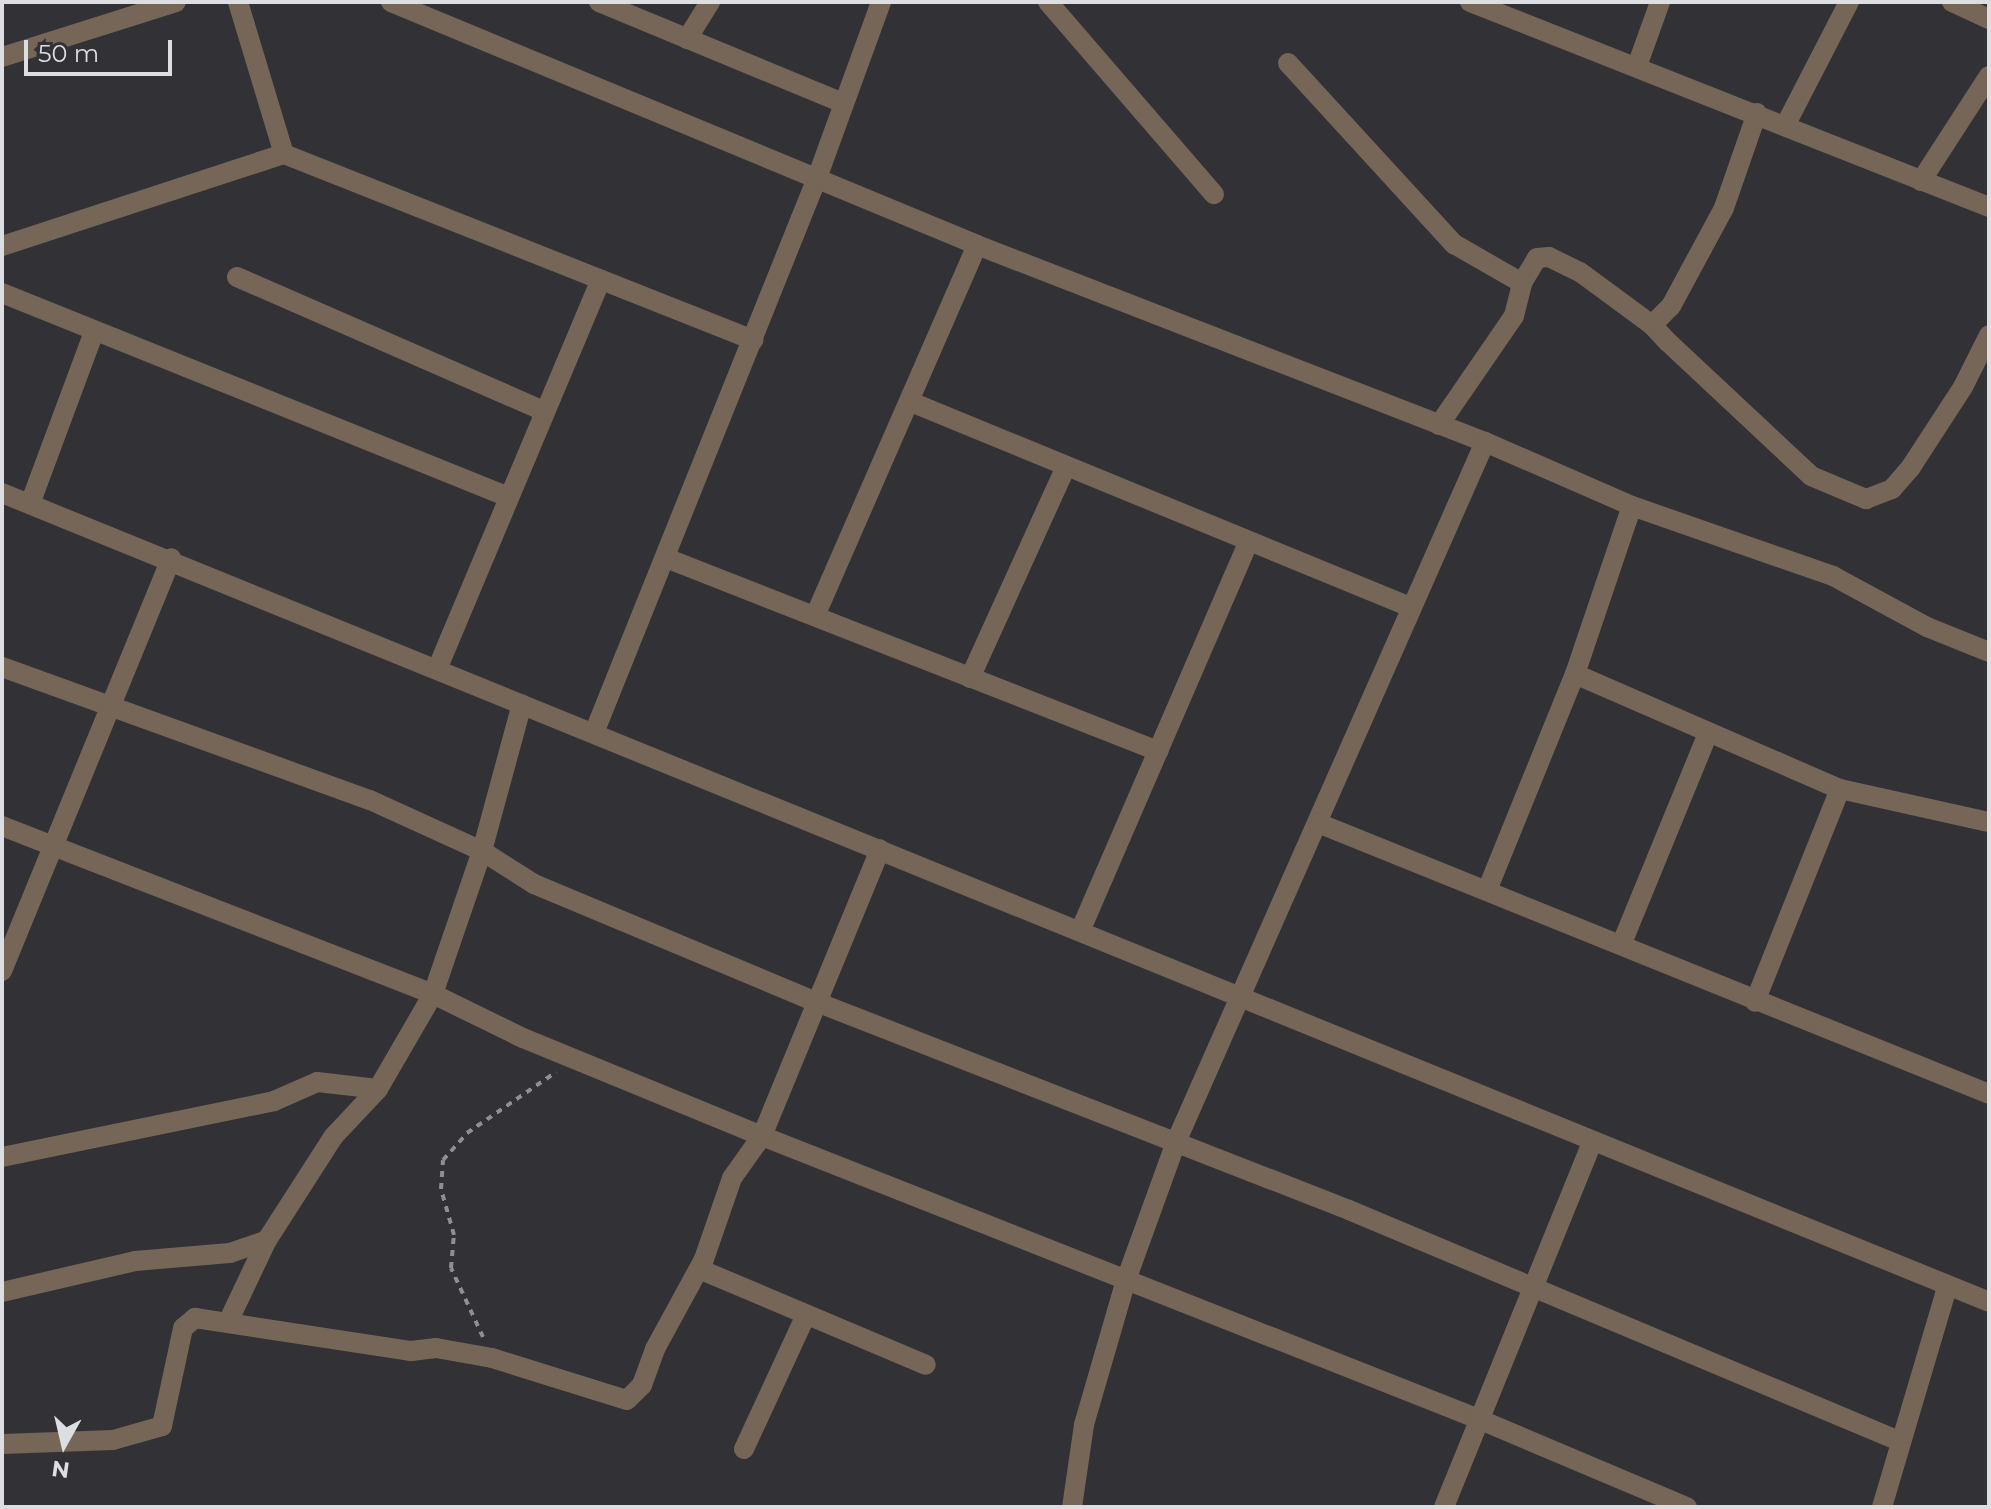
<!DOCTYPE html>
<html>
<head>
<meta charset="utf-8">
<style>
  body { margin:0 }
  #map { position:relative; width:1991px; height:1509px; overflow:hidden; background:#313136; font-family:Montserrat,sans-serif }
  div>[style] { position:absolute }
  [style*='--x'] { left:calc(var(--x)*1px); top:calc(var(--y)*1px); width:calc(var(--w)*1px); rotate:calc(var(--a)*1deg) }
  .path>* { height:4px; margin-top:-2px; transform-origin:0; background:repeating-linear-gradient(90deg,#8e8f93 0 6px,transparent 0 12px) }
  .street>* { height:20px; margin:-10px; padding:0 10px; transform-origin:10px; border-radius:10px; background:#756657 }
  span { translate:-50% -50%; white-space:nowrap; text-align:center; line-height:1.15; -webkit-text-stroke:7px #313136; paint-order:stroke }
  .frame { position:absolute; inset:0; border:4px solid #dddee1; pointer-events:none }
  .north { position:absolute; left:24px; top:1405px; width:80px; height:80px; -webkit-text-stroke:6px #313136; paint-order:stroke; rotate:188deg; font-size:22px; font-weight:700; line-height:32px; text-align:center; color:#dddee1 }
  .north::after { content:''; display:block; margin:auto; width:28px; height:36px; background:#dddee1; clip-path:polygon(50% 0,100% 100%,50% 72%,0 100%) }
  .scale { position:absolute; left:24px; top:40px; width:148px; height:36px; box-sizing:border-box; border:4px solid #dddee1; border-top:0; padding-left:10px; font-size:24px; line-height:28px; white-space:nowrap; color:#dddee1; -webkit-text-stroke:6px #313136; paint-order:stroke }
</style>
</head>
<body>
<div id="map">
  <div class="path">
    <div style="--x:483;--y:1337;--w:76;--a:-114.9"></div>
    <div style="--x:451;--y:1268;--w:33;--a:-85"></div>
    <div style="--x:454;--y:1235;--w:48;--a:-105.8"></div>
    <div style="--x:441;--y:1189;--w:29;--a:-86"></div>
    <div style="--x:443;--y:1160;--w:36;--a:-48"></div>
    <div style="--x:467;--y:1133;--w:108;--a:-34.4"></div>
  </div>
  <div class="street">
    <div style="--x:238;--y:2;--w:159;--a:73.2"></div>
    <div style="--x:284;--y:154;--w:505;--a:21.63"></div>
    <div style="--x:391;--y:2;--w:634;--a:22.52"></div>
    <div style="--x:977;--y:245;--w:545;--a:21.2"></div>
    <div style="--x:1485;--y:442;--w:765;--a:113.82"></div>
    <div style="--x:1176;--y:1142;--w:147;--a:109.9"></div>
    <div style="--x:1126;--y:1280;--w:151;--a:106.2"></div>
    <div style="--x:1084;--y:1425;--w:83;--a:98.3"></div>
    <div style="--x:599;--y:2;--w:264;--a:22.5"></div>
    <div style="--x:1048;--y:2;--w:254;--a:49.2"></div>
    <div style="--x:1470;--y:2;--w:558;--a:21.55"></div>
    <div style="--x:1952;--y:2;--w:41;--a:24.7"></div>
    <div style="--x:687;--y:39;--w:44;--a:-58.1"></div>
    <div style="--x:2;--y:57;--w:182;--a:-17.5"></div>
    <div style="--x:1288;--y:63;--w:246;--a:47.5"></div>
    <div style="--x:1454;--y:244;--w:78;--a:29.8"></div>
    <div style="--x:1637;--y:66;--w:68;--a:-70.2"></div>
    <div style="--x:1757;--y:113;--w:101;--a:109.2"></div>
    <div style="--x:1724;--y:208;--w:111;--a:118.4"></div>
    <div style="--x:1671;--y:306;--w:27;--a:135"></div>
    <div style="--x:1652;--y:325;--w:23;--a:47"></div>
    <div style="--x:1668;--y:342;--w:196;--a:43.1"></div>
    <div style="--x:1811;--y:476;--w:60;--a:22.7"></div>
    <div style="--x:1866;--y:499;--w:28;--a:-21"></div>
    <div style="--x:1892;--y:489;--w:29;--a:-49"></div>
    <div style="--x:1911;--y:467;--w:95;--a:-57"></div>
    <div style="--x:1963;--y:387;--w:58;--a:-63.4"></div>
    <div style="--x:1786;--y:124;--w:137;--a:-62.7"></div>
    <div style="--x:1921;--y:181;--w:125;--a:-57.1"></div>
    <div style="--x:2;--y:246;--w:297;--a:-18.1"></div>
    <div style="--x:237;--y:277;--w:335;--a:23.6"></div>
    <div style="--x:2;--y:293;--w:543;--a:21.94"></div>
    <div style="--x:911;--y:402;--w:539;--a:22.33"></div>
    <div style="--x:1439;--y:425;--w:132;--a:-55.5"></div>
    <div style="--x:1514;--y:316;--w:34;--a:-76"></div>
    <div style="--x:1522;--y:283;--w:29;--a:-59"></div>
    <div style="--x:1537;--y:258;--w:12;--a:-5"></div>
    <div style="--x:1549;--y:257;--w:34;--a:26"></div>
    <div style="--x:1580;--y:272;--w:89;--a:36.4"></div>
    <div style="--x:1485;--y:442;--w:160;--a:23.5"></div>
    <div style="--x:1632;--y:506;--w:213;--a:19.2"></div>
    <div style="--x:1833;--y:576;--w:107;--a:28.5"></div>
    <div style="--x:1927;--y:627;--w:67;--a:22"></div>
    <div style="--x:2;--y:493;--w:2145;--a:22.15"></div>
    <div style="--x:30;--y:504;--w:184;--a:-69.6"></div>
    <div style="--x:666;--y:558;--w:529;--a:21.42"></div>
    <div style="--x:815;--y:616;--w:405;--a:-66.4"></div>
    <div style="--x:2;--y:667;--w:391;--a:19.9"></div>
    <div style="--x:370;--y:800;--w:123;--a:24.5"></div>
    <div style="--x:482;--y:851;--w:62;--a:32.4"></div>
    <div style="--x:534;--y:884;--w:309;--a:22.7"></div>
    <div style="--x:819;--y:1003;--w:569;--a:21.33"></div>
    <div style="--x:1349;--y:1210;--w:597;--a:22.78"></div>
    <div style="--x:438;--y:667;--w:420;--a:-67.2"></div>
    <div style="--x:1575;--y:674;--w:289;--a:23.5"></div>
    <div style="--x:1840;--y:789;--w:229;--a:111.8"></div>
    <div style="--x:970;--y:678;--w:230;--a:-65.6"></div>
    <div style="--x:594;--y:733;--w:598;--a:-68.11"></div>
    <div style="--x:817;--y:178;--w:187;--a:-70"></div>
    <div style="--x:1840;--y:789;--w:153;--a:12.5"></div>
    <div style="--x:1318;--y:823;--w:724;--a:21.99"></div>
    <div style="--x:2;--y:826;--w:463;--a:21.3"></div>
    <div style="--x:433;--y:994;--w:100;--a:26.1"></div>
    <div style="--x:523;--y:1038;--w:258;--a:22.3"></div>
    <div style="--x:762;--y:1136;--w:768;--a:21.55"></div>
    <div style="--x:1476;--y:1418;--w:229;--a:22.9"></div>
    <div style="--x:1488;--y:888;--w:231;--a:-67.9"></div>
    <div style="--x:1575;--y:674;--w:177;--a:-71.3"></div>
    <div style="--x:1081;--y:929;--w:420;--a:-66.6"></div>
    <div style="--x:1622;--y:943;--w:227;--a:-67.7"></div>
    <div style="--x:2;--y:971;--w:446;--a:-67.7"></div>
    <div style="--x:2;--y:1157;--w:278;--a:-11.6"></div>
    <div style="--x:274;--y:1101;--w:47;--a:-23.8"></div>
    <div style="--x:317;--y:1082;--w:61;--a:6.5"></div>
    <div style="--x:699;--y:1269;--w:246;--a:22.9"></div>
    <div style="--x:2;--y:1292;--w:137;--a:-13.1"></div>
    <div style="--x:135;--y:1261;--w:95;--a:-4.8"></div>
    <div style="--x:230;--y:1253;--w:39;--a:-19"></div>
    <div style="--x:267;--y:1240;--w:122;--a:-57.3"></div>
    <div style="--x:333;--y:1137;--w:66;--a:-46.8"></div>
    <div style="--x:378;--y:1089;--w:110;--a:-59.9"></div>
    <div style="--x:433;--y:994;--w:151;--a:-71.1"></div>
    <div style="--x:482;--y:851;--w:152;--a:-74.8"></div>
    <div style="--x:228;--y:1322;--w:91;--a:-64.6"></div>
    <div style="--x:2;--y:1444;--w:111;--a:-2.1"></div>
    <div style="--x:113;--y:1440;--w:51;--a:-15.9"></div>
    <div style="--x:162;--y:1426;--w:100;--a:-77.9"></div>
    <div style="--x:183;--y:1328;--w:16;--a:-40"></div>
    <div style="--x:195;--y:1318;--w:219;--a:8.7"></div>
    <div style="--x:411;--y:1351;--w:25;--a:-7"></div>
    <div style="--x:436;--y:1348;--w:57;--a:10.1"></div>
    <div style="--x:492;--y:1358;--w:141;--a:17.3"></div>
    <div style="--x:627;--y:1400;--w:21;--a:-45"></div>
    <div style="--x:642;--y:1385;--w:38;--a:-70"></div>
    <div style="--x:655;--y:1349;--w:102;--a:-61.4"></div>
    <div style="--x:704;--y:1259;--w:86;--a:-70.9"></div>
    <div style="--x:732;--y:1178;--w:52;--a:-54.5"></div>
    <div style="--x:762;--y:1136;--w:310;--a:-67.6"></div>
    <div style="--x:744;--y:1449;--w:148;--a:-65.2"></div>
    <div style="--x:1444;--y:1507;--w:394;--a:-67.9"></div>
    <div style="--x:1882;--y:1507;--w:228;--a:-73.5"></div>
  </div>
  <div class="frame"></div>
  <div class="north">N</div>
  <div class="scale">50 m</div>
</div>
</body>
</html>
